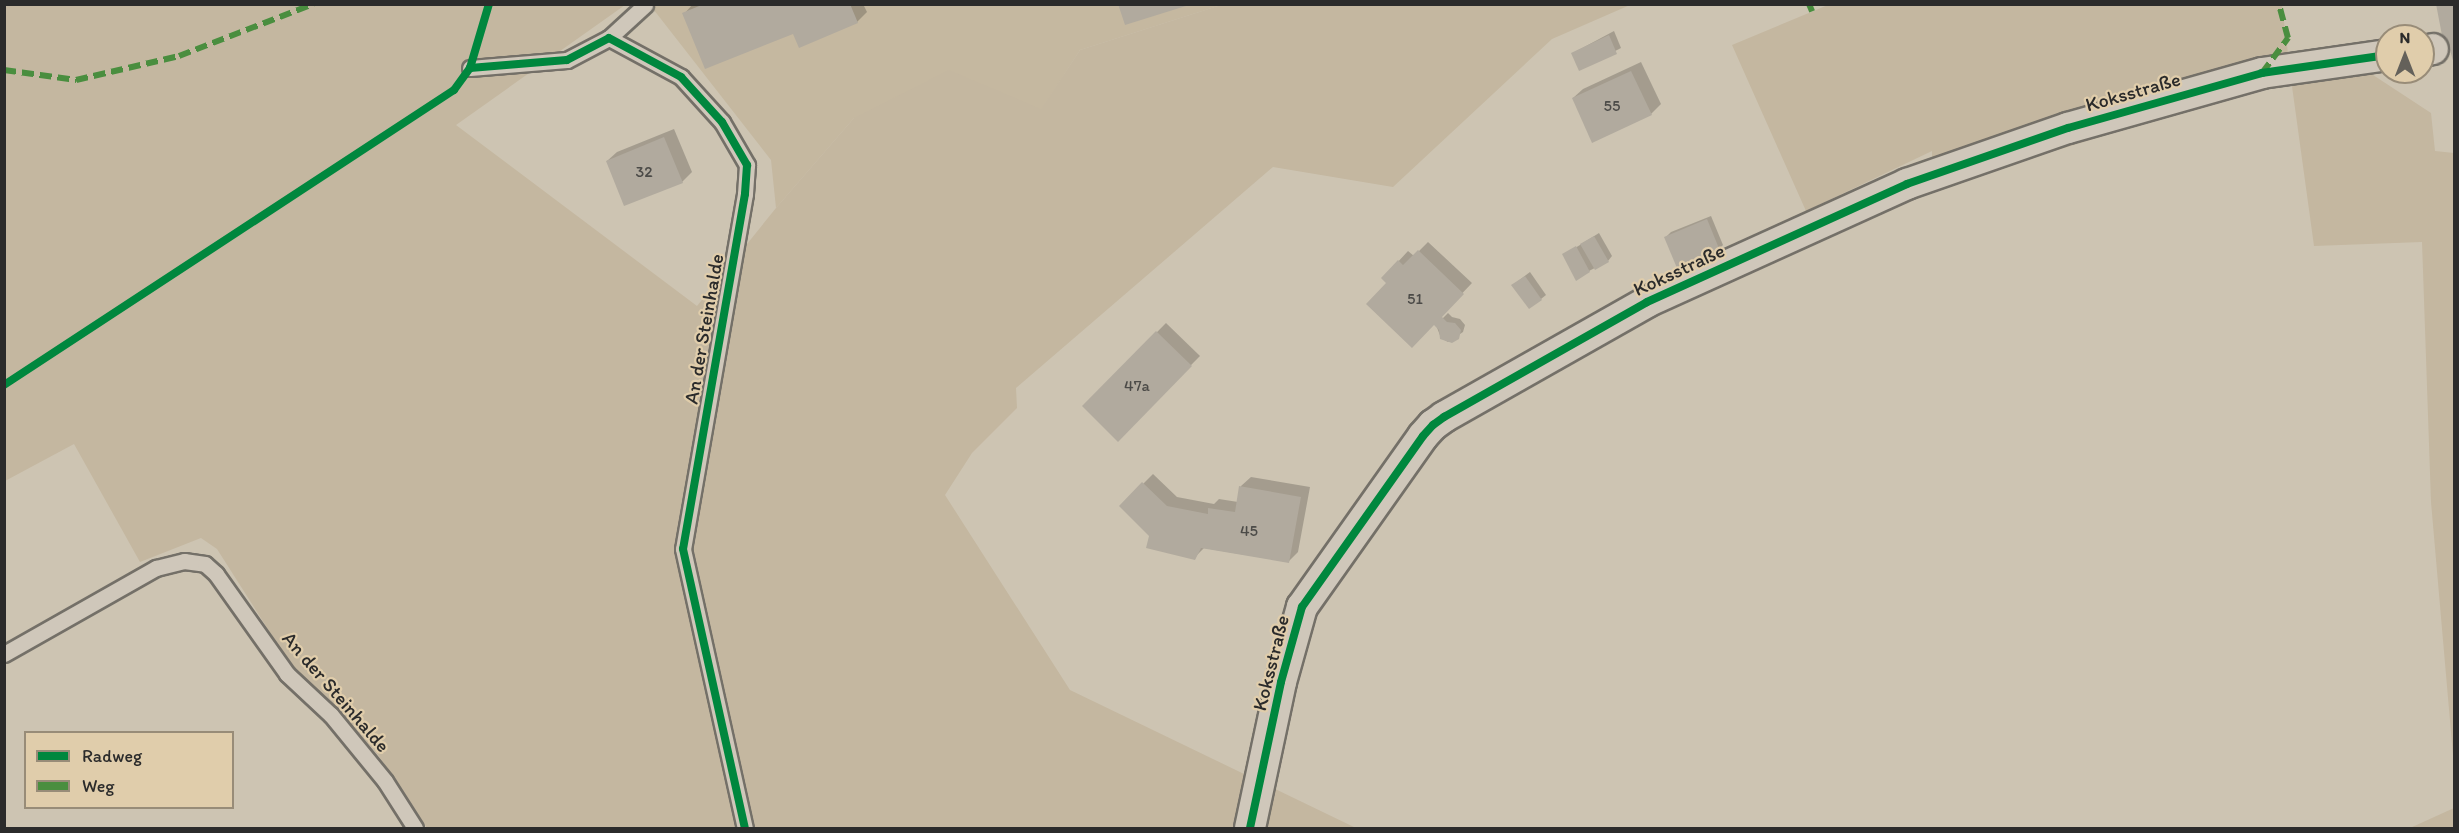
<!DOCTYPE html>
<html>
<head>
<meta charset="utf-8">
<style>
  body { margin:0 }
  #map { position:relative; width:2459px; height:833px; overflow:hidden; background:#cdc4b2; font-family:Itim,sans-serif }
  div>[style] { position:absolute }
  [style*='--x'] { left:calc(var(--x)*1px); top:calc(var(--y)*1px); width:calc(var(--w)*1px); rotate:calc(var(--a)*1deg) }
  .built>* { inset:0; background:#c5b8a0 }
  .green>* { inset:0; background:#c4b7a0 }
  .shadow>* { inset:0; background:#0003 }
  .building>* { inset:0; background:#b1aa9e }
  .roads { filter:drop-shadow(2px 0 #747068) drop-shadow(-2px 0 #747068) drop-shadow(0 2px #747068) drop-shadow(0 -2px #747068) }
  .lane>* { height:15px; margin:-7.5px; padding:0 7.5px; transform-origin:7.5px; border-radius:7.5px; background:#cfc7ba }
  .street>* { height:30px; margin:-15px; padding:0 15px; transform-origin:15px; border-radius:15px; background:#cfc7ba }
  .quiet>* { height:6px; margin-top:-3px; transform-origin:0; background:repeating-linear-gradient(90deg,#4a8e3f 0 12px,transparent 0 18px) }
  .cycleway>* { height:8px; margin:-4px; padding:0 4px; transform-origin:4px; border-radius:4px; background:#00873e }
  span { translate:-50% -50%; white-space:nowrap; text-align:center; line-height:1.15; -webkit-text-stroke:4.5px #e0cdab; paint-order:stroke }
  .number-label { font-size:16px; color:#4c4b48 }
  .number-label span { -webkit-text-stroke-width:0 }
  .street-label { font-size:20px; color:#2b2b2b }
  .frame { position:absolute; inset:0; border:6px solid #2b2b2b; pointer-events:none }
  .legend { position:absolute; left:24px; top:731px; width:210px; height:78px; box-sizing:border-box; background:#e0cdab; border:2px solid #988c78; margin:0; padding:8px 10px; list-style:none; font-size:18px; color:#2b2b2b }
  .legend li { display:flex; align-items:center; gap:12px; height:30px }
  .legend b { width:30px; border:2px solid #988c78 }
  .north { position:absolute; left:2375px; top:24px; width:60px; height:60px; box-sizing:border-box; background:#e0cdab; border:2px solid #988c78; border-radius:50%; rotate:0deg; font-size:16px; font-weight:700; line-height:24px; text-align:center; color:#2b2b2b }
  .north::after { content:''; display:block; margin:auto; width:21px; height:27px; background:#64615a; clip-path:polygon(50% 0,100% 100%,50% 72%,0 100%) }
</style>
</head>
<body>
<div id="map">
  <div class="built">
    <div style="clip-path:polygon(650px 5px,1221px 5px,1080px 50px,1041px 110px,854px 118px,776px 208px,771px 160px)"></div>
  </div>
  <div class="green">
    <div style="clip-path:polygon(5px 5px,625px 5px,456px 125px,697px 306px,776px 208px,854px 118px,949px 70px,1041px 109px,1080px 50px,1221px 5px,1630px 5px,1552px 39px,1393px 187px,1273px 167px,1016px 388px,1017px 408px,972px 453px,945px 495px,1070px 690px,1356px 828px,427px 828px,378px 755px,326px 697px,294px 670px,217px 549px,201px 538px,140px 562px,74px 444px,5px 481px)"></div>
    <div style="clip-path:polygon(1828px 5px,2282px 5px,2291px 78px,2370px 73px,2431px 113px,2435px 151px,2454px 153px,2454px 767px,2431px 502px,2422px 242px,2314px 246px,2291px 79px,1932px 188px,1932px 151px,1806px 211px,1732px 45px)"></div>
    <div style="clip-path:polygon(2454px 808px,2454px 828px,2410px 828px)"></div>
  </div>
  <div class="shadow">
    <div style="clip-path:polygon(693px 4px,863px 4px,867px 12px,857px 22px,793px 32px,684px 14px)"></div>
    <div style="clip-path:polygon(2437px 4px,2454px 4px,2454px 62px,2452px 48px)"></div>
    <div style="clip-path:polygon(1614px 31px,1621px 48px,1580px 69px,1573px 53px)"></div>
    <div style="clip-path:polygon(1641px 62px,1661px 104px,1651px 114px,1573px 98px,1583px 89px)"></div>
    <div style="clip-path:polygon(674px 129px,692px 172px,682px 182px,607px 161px,617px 152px)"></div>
    <div style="clip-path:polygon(1711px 216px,1723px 245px,1719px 249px,1666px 237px,1671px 232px)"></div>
    <div style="clip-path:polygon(1599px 233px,1612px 256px,1608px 261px,1589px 271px,1564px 255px)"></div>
    <div style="clip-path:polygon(1428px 242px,1472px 283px,1412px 346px,1388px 283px,1383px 278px,1408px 251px,1414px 256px)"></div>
    <div style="clip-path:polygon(1530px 272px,1546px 295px,1541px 299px,1513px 285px)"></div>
    <div style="clip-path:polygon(1448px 313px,1452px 317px,1460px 319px,1465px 325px,1463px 332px,1448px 342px,1441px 338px,1436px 325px)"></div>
    <div style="clip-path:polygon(1166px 323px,1200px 356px,1118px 439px,1084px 406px)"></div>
    <div style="clip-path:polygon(1153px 474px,1177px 497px,1214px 504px,1219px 499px,1238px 502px,1241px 486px,1251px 477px,1310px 487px,1298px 552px,1288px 562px,1204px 548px,1194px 558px,1151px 536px,1121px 506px)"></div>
  </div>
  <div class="building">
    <div style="clip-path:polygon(704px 4px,850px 4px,858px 23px,799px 48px,793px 34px,705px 69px,682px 13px)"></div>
    <div style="clip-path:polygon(1118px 4px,1189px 4px,1189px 5px,1125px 25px)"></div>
    <div style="clip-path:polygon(2436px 4px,2454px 4px,2454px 64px,2450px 50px,2445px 51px)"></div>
    <div style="clip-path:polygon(1609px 35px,1617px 54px,1579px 71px,1571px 53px)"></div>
    <div style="clip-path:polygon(1631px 71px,1652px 115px,1592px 143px,1572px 98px)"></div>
    <div style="clip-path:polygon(664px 137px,683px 183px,624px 206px,606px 161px)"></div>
    <div style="clip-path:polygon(1707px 219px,1720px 251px,1677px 268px,1664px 237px)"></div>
    <div style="clip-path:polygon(1594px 236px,1609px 262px,1595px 270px,1580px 244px)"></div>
    <div style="clip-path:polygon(1576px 246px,1590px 272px,1576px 281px,1562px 254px)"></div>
    <div style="clip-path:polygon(1418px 250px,1464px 294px,1442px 317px,1447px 322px,1455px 323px,1461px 330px,1459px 339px,1452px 343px,1440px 339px,1439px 330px,1434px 325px,1412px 348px,1366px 304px,1386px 283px,1381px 278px,1398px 260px,1403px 265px)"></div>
    <div style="clip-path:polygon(1525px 276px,1542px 300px,1529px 309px,1511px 285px)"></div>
    <div style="clip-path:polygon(1156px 331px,1192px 366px,1118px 442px,1082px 406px)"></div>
    <div style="clip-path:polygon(1142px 482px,1167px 506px,1208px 514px,1208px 508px,1235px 512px,1239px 486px,1301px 497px,1289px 563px,1201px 548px,1195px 560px,1146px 548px,1149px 536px,1119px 506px)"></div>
  </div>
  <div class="roads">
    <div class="lane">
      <div style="--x:609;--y:38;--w:49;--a:-42.5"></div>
      <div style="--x:470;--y:68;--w:97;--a:-4.7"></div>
      <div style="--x:567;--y:60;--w:47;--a:-27.6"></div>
      <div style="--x:609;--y:38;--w:82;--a:28.4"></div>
      <div style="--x:681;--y:77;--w:61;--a:47.7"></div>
      <div style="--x:722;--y:122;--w:50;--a:59.8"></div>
      <div style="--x:747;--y:165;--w:29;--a:94"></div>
      <div style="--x:745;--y:194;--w:360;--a:99.9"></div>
      <div style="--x:683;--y:549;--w:286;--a:77.5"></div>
      <div style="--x:4;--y:654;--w:175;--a:-29.5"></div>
      <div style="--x:156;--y:568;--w:29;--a:-14"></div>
      <div style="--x:184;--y:561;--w:21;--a:8"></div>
      <div style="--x:205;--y:564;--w:15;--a:42"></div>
      <div style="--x:216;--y:574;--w:123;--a:54.6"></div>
      <div style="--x:287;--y:674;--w:60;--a:43"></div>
      <div style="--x:331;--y:715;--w:85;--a:50.7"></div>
      <div style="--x:385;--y:781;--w:56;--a:57.4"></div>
    </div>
    <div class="street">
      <div style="--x:2423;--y:51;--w:10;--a:-11"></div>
      <div style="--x:1250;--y:828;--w:149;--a:-78"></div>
      <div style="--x:1281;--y:682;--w:78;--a:-74.4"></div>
      <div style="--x:1302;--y:607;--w:209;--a:-54.7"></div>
      <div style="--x:1423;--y:436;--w:15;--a:-48"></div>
      <div style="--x:1433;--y:425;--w:14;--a:-36"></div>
      <div style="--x:1444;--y:417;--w:233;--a:-29.5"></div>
      <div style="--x:1647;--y:302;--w:286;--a:-24.4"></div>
      <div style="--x:1907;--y:184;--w:170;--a:-19.2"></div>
      <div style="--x:2068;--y:128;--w:202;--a:-15.8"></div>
      <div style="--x:2262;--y:73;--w:126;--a:-8.2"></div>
    </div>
  </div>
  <div class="quiet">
    <div style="--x:1809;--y:4;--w:8;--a:67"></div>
    <div style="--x:4;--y:70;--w:73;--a:7.9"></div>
    <div style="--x:76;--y:80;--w:106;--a:-13.1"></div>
    <div style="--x:179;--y:56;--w:144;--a:-21.2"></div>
    <div style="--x:2262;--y:73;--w:44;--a:-53.4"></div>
    <div style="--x:2288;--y:38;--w:35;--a:-105"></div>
  </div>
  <div class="cycleway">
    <div style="--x:470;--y:68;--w:97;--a:-4.7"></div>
    <div style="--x:567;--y:60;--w:47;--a:-27.6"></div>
    <div style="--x:609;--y:38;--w:82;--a:28.4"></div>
    <div style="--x:681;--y:77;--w:61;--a:47.7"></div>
    <div style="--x:722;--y:122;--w:50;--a:59.8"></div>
    <div style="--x:747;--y:165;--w:29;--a:94"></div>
    <div style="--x:745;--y:194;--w:360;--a:99.9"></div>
    <div style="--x:683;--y:549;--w:286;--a:77.5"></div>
    <div style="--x:4;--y:385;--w:538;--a:-33.25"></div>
    <div style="--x:454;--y:90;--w:27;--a:-54"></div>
    <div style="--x:470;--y:68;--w:67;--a:-73.5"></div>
    <div style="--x:1250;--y:828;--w:149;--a:-78"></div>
    <div style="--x:1281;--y:682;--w:78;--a:-74.4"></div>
    <div style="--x:1302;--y:607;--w:209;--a:-54.7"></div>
    <div style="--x:1423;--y:436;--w:15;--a:-48"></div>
    <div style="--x:1433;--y:425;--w:14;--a:-36"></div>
    <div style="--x:1444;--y:417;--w:233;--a:-29.5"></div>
    <div style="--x:1647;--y:302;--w:286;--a:-24.4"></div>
    <div style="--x:1907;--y:184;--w:170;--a:-19.2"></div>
    <div style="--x:2068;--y:128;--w:202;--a:-15.8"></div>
    <div style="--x:2262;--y:73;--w:126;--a:-8.2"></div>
  </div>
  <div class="number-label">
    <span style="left:1612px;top:106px">55</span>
    <span style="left:644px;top:172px">32</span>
    <span style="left:1415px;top:299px">51</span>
    <span style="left:1137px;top:386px">47a</span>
    <span style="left:1249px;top:531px">45</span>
  </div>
  <div class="street-label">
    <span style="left:2133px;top:92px;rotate:-16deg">Koksstraße</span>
    <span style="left:1679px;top:270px;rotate:-25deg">Koksstraße</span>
    <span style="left:704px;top:329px;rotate:-80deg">An der Steinhalde</span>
    <span style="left:1271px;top:663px;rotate:-76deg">Koksstraße</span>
    <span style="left:336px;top:692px;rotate:49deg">An der Steinhalde</span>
  </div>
  <div class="frame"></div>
  <ul class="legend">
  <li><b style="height:8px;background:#00873e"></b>Radweg</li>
  <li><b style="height:8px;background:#4a8e3f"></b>Weg</li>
  </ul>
  <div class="north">N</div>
</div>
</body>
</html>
